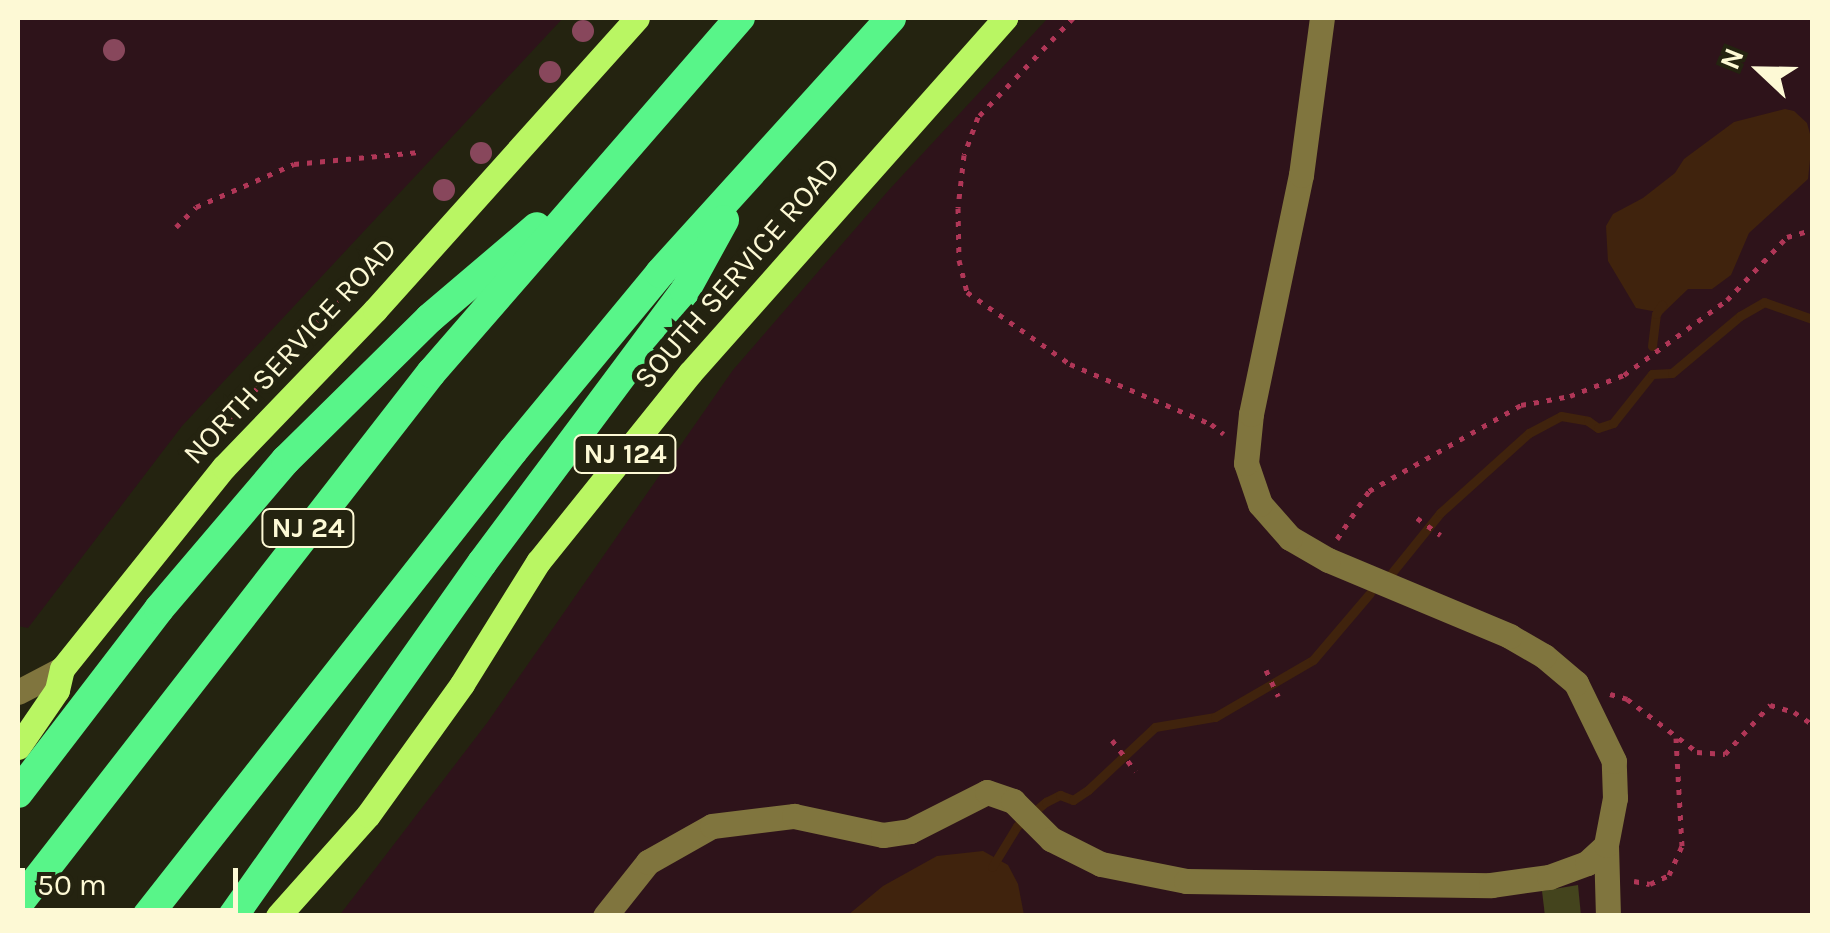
<!DOCTYPE html>
<html>
<head>
<meta charset="utf-8">
<style>
  body { margin:0 }
  #map { position:relative; width:1830px; height:933px; overflow:hidden; background:#242310; font-family:Karla,sans-serif }
  div>[style] { position:absolute }
  [style*='--x'] { left:calc(var(--x)*1px); top:calc(var(--y)*1px); width:calc(var(--w)*1px); rotate:calc(var(--a)*1deg) }
  .green>* { inset:0; background:#2e131a }
  .water>* { inset:0; background:#40230d }
  .stream>* { height:9px; margin:-4.5px; padding:0 4.5px; transform-origin:4.5px; border-radius:4.5px; background:#40230d }
  .building>* { inset:0; background:#44441d }
  .path>* { height:5px; margin-top:-2.5px; transform-origin:0; background:repeating-linear-gradient(90deg,#b03657 0 5px,transparent 0 13px) }
  .minor>* { height:25px; margin:-12.5px; padding:0 12.5px; transform-origin:12.5px; border-radius:12.5px; background:#80753e }
  .major>* { height:25px; margin:-12.5px; padding:0 12.5px; transform-origin:12.5px; border-radius:12.5px; background:#b9f663 }
  .highway>* { height:30px; margin:-15px; padding:0 15px; transform-origin:15px; border-radius:15px; background:#58f589 }
  .trees>* { width:22px; height:22px; margin:-11px; border-radius:50%; background:#88475c }
  span { translate:-50% -50%; white-space:nowrap; text-align:center; line-height:1.15; -webkit-text-stroke:10px #242310; paint-order:stroke }
  .shield-label span { padding:2px 8px; background:#242310; border:2px solid; border-radius:8px; -webkit-text-stroke-width:0 }
  .shield-label { font-size:28px; color:#fdf9d5; font-weight:700 }
  .street-label { font-size:30px; color:#fdf9d5 }
  .frame { position:absolute; inset:0; border:20px solid #fdf9d5; pointer-events:none }
  .north { position:absolute; left:1710px; top:20px; width:100px; height:100px; -webkit-text-stroke:8px #242310; paint-order:stroke; rotate:292deg; font-size:28px; font-weight:700; line-height:40px; text-align:center; color:#fdf9d5 }
  .north::after { content:''; display:block; margin:auto; width:35px; height:45px; background:#fdf9d5; clip-path:polygon(50% 0,100% 100%,50% 72%,0 100%) }
  .scale { position:absolute; left:20px; top:868px; width:218px; height:45px; box-sizing:border-box; border:5px solid #fdf9d5; border-top:0; padding-left:12px; font-size:30px; line-height:35px; white-space:nowrap; color:#fdf9d5; -webkit-text-stroke:8px #242310; paint-order:stroke }
</style>
</head>
<body>
<div id="map">
  <div class="green">
    <div style="clip-path:polygon(18px 18px,563px 18px,182px 426px,28px 628px,18px 626px)"></div>
    <div style="clip-path:polygon(1048px 18px,1812px 18px,1812px 915px,339px 916px,487px 723px,733px 370px,888px 191px)"></div>
  </div>
  <div class="water">
    <div style="clip-path:polygon(1785px 109px,1794px 111px,1807px 123px,1812px 141px,1808px 179px,1749px 233px,1731px 275px,1712px 289px,1688px 289px,1663px 313px,1636px 308px,1608px 261px,1606px 226px,1613px 214px,1643px 198px,1675px 173px,1684px 159px,1734px 122px)"></div>
    <div style="clip-path:polygon(983px 851px,1008px 865px,1018px 884px,1024px 915px,848px 915px,883px 886px,937px 856px)"></div>
  </div>
  <div class="stream">
    <div style="--x:1652;--y:346;--w:32;--a:-83"></div>
    <div style="--x:1656;--y:314;--w:11;--a:-56"></div>
    <div style="--x:1390;--y:575;--w:80;--a:-51.1"></div>
    <div style="--x:1440;--y:513;--w:120;--a:-42"></div>
    <div style="--x:1529;--y:433;--w:36;--a:-28"></div>
    <div style="--x:1561;--y:416;--w:27;--a:10"></div>
    <div style="--x:1588;--y:421;--w:12;--a:35"></div>
    <div style="--x:1598;--y:428;--w:16;--a:-18"></div>
    <div style="--x:1613;--y:423;--w:63;--a:-51.5"></div>
    <div style="--x:1652;--y:374;--w:20;--a:-3"></div>
    <div style="--x:1672;--y:373;--w:89;--a:-40"></div>
    <div style="--x:1740;--y:316;--w:28;--a:-30"></div>
    <div style="--x:1764;--y:302;--w:51;--a:19.5"></div>
    <div style="--x:992;--y:867;--w:48;--a:-58.6"></div>
    <div style="--x:1017;--y:826;--w:38;--a:-40"></div>
    <div style="--x:1046;--y:802;--w:16;--a:-27"></div>
    <div style="--x:1060;--y:795;--w:14;--a:21"></div>
    <div style="--x:1073;--y:800;--w:18;--a:-34"></div>
    <div style="--x:1088;--y:790;--w:92;--a:-43.2"></div>
    <div style="--x:1155;--y:727;--w:61;--a:-9.5"></div>
    <div style="--x:1215;--y:717;--w:113;--a:-30.2"></div>
    <div style="--x:1313;--y:660;--w:88;--a:-49.6"></div>
  </div>
  <div class="building">
    <div style="clip-path:polygon(1578px 885px,1581px 916px,1545px 916px,1542px 891px)"></div>
  </div>
  <div class="path">
    <div style="--x:1073;--y:18;--w:137;--a:133.8"></div>
    <div style="--x:978;--y:117;--w:40;--a:110.2"></div>
    <div style="--x:964;--y:155;--w:53;--a:96.5"></div>
    <div style="--x:958;--y:208;--w:52;--a:88.9"></div>
    <div style="--x:959;--y:260;--w:33;--a:76"></div>
    <div style="--x:967;--y:292;--w:126;--a:35"></div>
    <div style="--x:1070;--y:364;--w:153;--a:23.1"></div>
    <div style="--x:1211;--y:424;--w:16;--a:38"></div>
    <div style="--x:176;--y:227;--w:28;--a:-45"></div>
    <div style="--x:196;--y:207;--w:107;--a:-23.7"></div>
    <div style="--x:294;--y:164;--w:126;--a:-5.5"></div>
    <div style="--x:229;--y:419;--w:156;--a:-47.6"></div>
    <div style="--x:334;--y:304;--w:14;--a:-17"></div>
    <div style="--x:1417;--y:518;--w:29;--a:36"></div>
    <div style="--x:1337;--y:539;--w:58;--a:-56.3"></div>
    <div style="--x:1369;--y:491;--w:175;--a:-29.5"></div>
    <div style="--x:1521;--y:405;--w:50;--a:-10.4"></div>
    <div style="--x:1570;--y:396;--w:58;--a:-21.3"></div>
    <div style="--x:1624;--y:375;--w:127;--a:-36.1"></div>
    <div style="--x:1727;--y:300;--w:87;--a:-46.4"></div>
    <div style="--x:1787;--y:237;--w:26;--a:-16"></div>
    <div style="--x:1266;--y:670;--w:29;--a:65"></div>
    <div style="--x:1610;--y:694;--w:18;--a:16"></div>
    <div style="--x:1627;--y:699;--w:88;--a:37.1"></div>
    <div style="--x:1697;--y:752;--w:28;--a:4"></div>
    <div style="--x:1725;--y:754;--w:67;--a:-47.4"></div>
    <div style="--x:1770;--y:705;--w:25;--a:16"></div>
    <div style="--x:1794;--y:712;--w:22;--a:34"></div>
    <div style="--x:1112;--y:740;--w:39;--a:53"></div>
    <div style="--x:1634;--y:881;--w:16;--a:11"></div>
    <div style="--x:1650;--y:884;--w:21;--a:-25"></div>
    <div style="--x:1669;--y:875;--w:32;--a:-66"></div>
    <div style="--x:1682;--y:846;--w:108;--a:-93.2"></div>
  </div>
  <div class="minor">
    <div style="--x:18;--y:692;--w:50;--a:-27.6"></div>
    <div style="--x:1606;--y:845;--w:71;--a:88.4"></div>
    <div style="--x:605;--y:916;--w:69;--a:-51.5"></div>
    <div style="--x:648;--y:862;--w:73;--a:-29.4"></div>
    <div style="--x:712;--y:826;--w:83;--a:-7"></div>
    <div style="--x:794;--y:816;--w:91;--a:12.1"></div>
    <div style="--x:883;--y:835;--w:27;--a:-8"></div>
    <div style="--x:910;--y:831;--w:86;--a:-26.9"></div>
    <div style="--x:987;--y:792;--w:28;--a:19"></div>
    <div style="--x:1013;--y:801;--w:54;--a:45"></div>
    <div style="--x:1051;--y:839;--w:56;--a:26.6"></div>
    <div style="--x:1101;--y:864;--w:87;--a:11.3"></div>
    <div style="--x:1186;--y:881;--w:305;--a:0.8"></div>
    <div style="--x:1491;--y:885;--w:59;--a:-7.9"></div>
    <div style="--x:1549;--y:877;--w:40;--a:-20.2"></div>
    <div style="--x:1587;--y:863;--w:26;--a:-43"></div>
    <div style="--x:1606;--y:845;--w:48;--a:-79.2"></div>
    <div style="--x:1615;--y:798;--w:37;--a:-92"></div>
    <div style="--x:1614;--y:761;--w:87;--a:-116"></div>
    <div style="--x:1576;--y:683;--w:42;--a:-139.8"></div>
    <div style="--x:1544;--y:656;--w:39;--a:-150"></div>
    <div style="--x:1510;--y:636;--w:197;--a:-157.3"></div>
    <div style="--x:1328;--y:560;--w:44;--a:-149.9"></div>
    <div style="--x:1290;--y:538;--w:45;--a:-131.4"></div>
    <div style="--x:1260;--y:504;--w:43;--a:-108.9"></div>
    <div style="--x:1246;--y:463;--w:49;--a:-84.2"></div>
    <div style="--x:1251;--y:414;--w:244;--a:-78.2"></div>
    <div style="--x:1301;--y:175;--w:158;--a:-82.4"></div>
  </div>
  <div class="major">
    <div style="--x:18;--y:747;--w:69;--a:-55.6"></div>
    <div style="--x:57;--y:690;--w:22;--a:-77"></div>
    <div style="--x:62;--y:669;--w:259;--a:-51.3"></div>
    <div style="--x:224;--y:467;--w:218;--a:-46.1"></div>
    <div style="--x:375;--y:310;--w:392;--a:-48.1"></div>
    <div style="--x:278;--y:916;--w:135;--a:-48.3"></div>
    <div style="--x:368;--y:815;--w:161;--a:-54.3"></div>
    <div style="--x:462;--y:684;--w:144;--a:-58.1"></div>
    <div style="--x:538;--y:562;--w:243;--a:-51.2"></div>
    <div style="--x:690;--y:373;--w:475;--a:-48.4"></div>
  </div>
  <div class="highway">
    <div style="--x:18;--y:793;--w:232;--a:-52.5"></div>
    <div style="--x:159;--y:609;--w:196;--a:-49.6"></div>
    <div style="--x:286;--y:460;--w:202;--a:-44.6"></div>
    <div style="--x:430;--y:318;--w:140;--a:-40.4"></div>
    <div style="--x:18;--y:904;--w:673;--a:-52.13"></div>
    <div style="--x:431;--y:373;--w:471;--a:-49"></div>
    <div style="--x:147;--y:916;--w:592;--a:-51.79"></div>
    <div style="--x:513;--y:451;--w:231;--a:-50.4"></div>
    <div style="--x:660;--y:273;--w:344;--a:-47.8"></div>
    <div style="--x:233;--y:916;--w:432;--a:-54.8"></div>
    <div style="--x:482;--y:563;--w:339;--a:-53.3"></div>
    <div style="--x:685;--y:291;--w:81;--a:-61.2"></div>
  </div>
  <div class="trees">
    <div style="left:583px;top:31px"></div>
    <div style="left:114px;top:50px"></div>
    <div style="left:550px;top:72px"></div>
    <div style="left:481px;top:153px"></div>
    <div style="left:444px;top:190px"></div>
  </div>
  <div class="shield-label">
    <span style="left:625px;top:454px">NJ 124</span>
    <span style="left:308px;top:528px">NJ 24</span>
  </div>
  <div class="street-label">
    <span style="left:737px;top:273px;rotate:-49deg">SOUTH SERVICE ROAD</span>
    <span style="left:290px;top:351px;rotate:-47deg">NORTH SERVICE ROAD</span>
  </div>
  <div class="frame"></div>
  <div class="north">N</div>
  <div class="scale">50 m</div>
</div>
</body>
</html>
